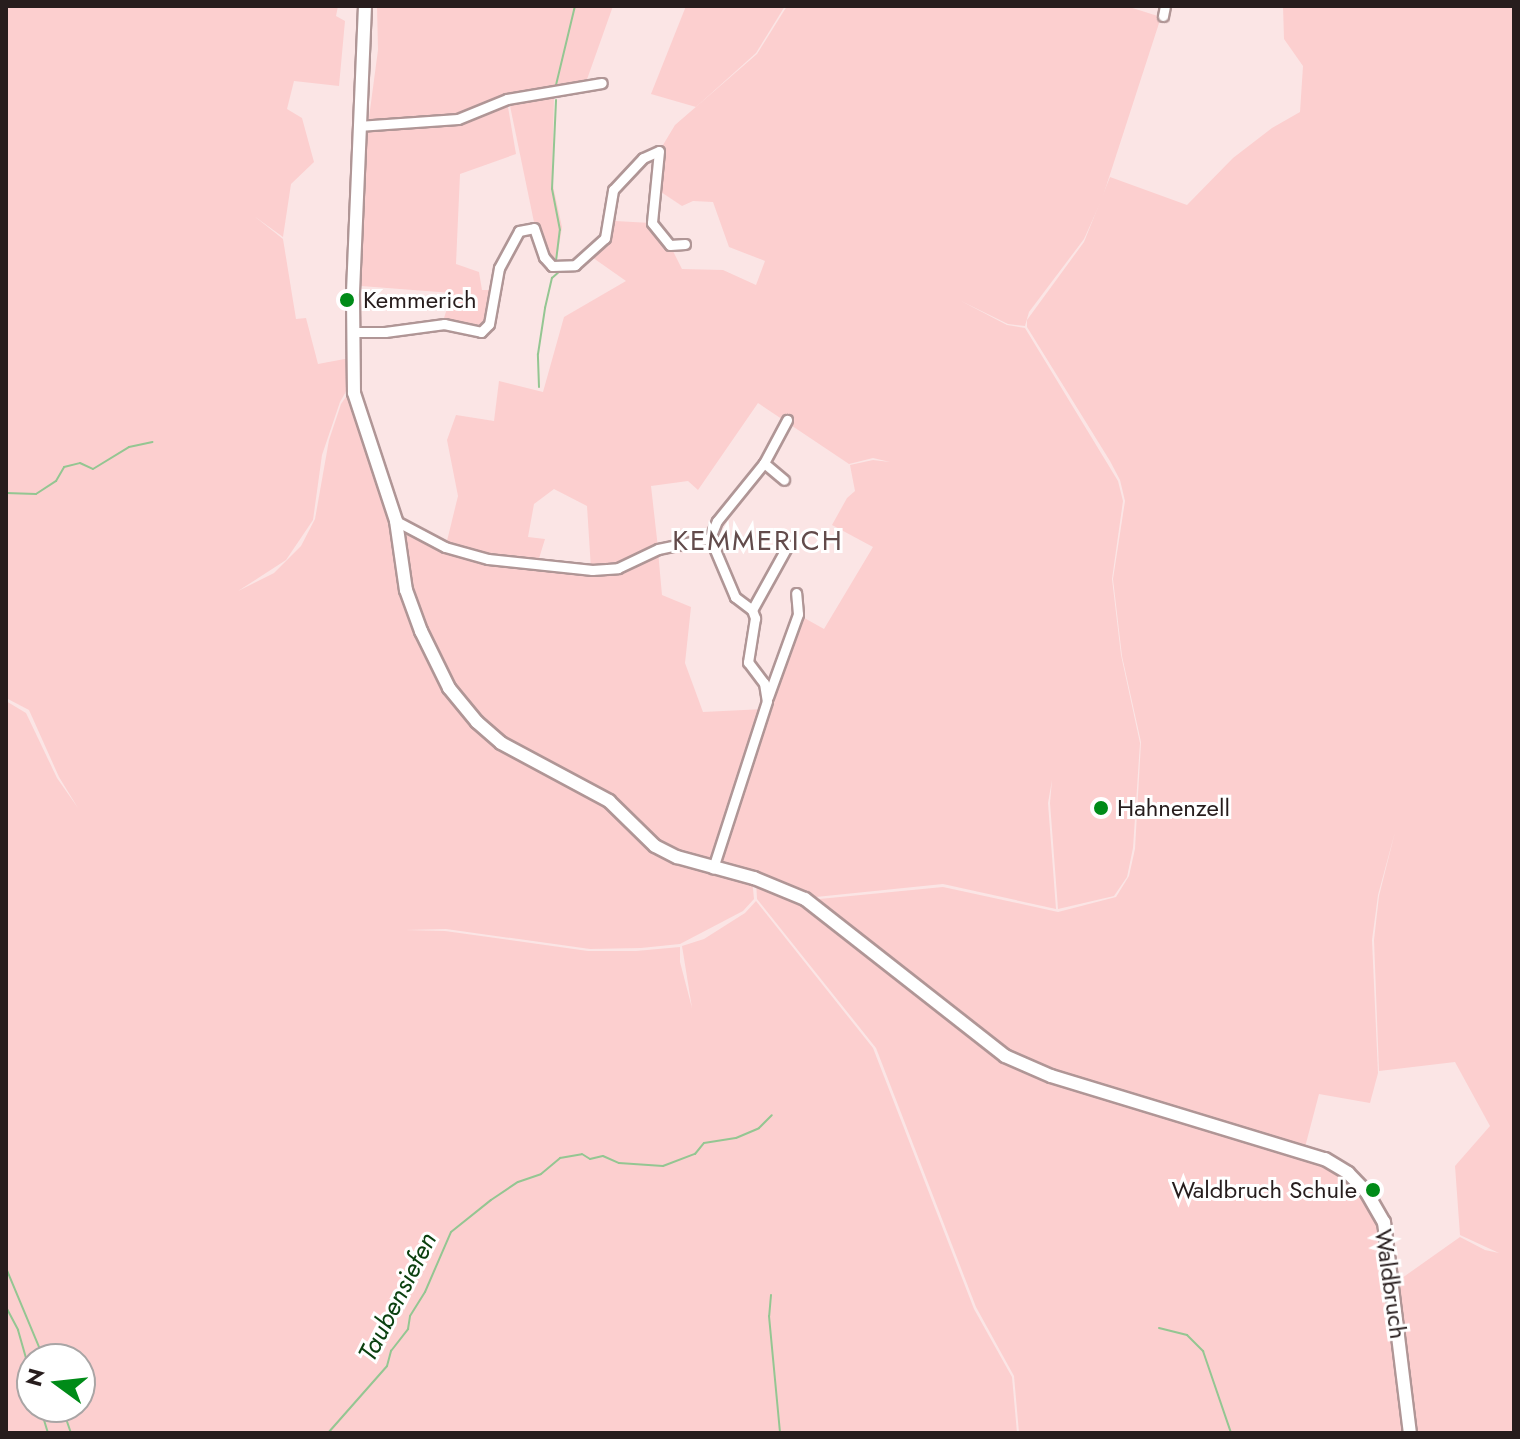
<!DOCTYPE html>
<html>
<head>
<meta charset="utf-8">
<style>
  body { margin:0 }
  #map { position:relative; width:1520px; height:1439px; overflow:hidden; background:#fbe5e5; font-family:Jost,sans-serif }
  div>[style] { position:absolute }
  [style*='--x'] { left:calc(var(--x)*1px); top:calc(var(--y)*1px); width:calc(var(--w)*1px); rotate:calc(var(--a)*1deg) }
  .green>* { inset:0; background:#fccfcf }
  .stream>* { height:2px; margin:-1px; padding:0 1px; transform-origin:1px; border-radius:1px; background:#94c692 }
  .roads { filter:drop-shadow(2px 0 #b09696) drop-shadow(-2px 0 #b09696) drop-shadow(0 2px #b09696) drop-shadow(0 -2px #b09696) }
  .minor>* { height:9px; margin:-4.5px; padding:0 4.5px; transform-origin:4.5px; border-radius:4.5px; background:#fff }
  .tertiary>* { height:12px; margin:-6px; padding:0 6px; transform-origin:6px; border-radius:6px; background:#fff }
  .dots>* { width:22px; height:22px; translate:-50% -50%; box-sizing:border-box; border:4px solid #fff; border-radius:50% }
  span { translate:-50% -50%; white-space:nowrap; text-align:center; line-height:1.15; -webkit-text-stroke:6px #fff; paint-order:stroke }
  .poi-label { font-size:24px; color:#271d1d }
  .left { translate:0 -50%; text-align:left }
  .right { translate:-100% -50%; text-align:right }
  .street-label { font-size:24px; color:#271d1d }
  .water-label { font-size:26px; color:#0b400f; font-style:italic }
  .quarter-label { font-size:28px; color:#624b4b; letter-spacing:2px }
  .frame { position:absolute; inset:0; border:8px solid #271d1d; pointer-events:none }
  .north { position:absolute; left:16px; top:1343px; width:80px; height:80px; box-sizing:border-box; background:#fff; border:2px solid #a9a5a5; border-radius:50%; rotate:285deg; font-size:22px; font-weight:700; line-height:32px; text-align:center; color:#271d1d }
  .north::after { content:''; display:block; margin:auto; width:28px; height:36px; background:#008b18; clip-path:polygon(50% 0,100% 100%,50% 72%,0 100%) }
</style>
</head>
<body>
<div id="map">
  <div class="green">
    <div style="clip-path:polygon(evenodd,6px 6px,338px 6px,336px 16px,345px 21px,339px 86px,294px 81px,287px 109px,302px 118px,314px 162px,291px 184px,283px 237px,254px 216px,283px 239px,296px 319px,306px 318px,318px 364px,350px 358px,352px 381px,340px 402px,322px 455px,313px 520px,286px 560px,238px 591px,274px 573px,301px 546px,315px 519px,329px 440px,341px 404px,352px 388px,392px 520px,399px 557px,402px 545px,400px 526px,445px 549px,490px 562px,537px 568px,592px 571px,618px 569px,658px 551px,662px 595px,691px 607px,685px 663px,703px 712px,765px 709px,799px 615px,824px 629px,873px 547px,832px 525px,847px 498px,855px 491px,850px 465px,873px 460px,890px 462px,873px 458px,849px 464px,758px 403px,698px 490px,688px 481px,651px 486px,658px 548px,618px 567px,591px 569px,587px 506px,554px 489px,534px 504px,528px 537px,545px 539px,537px 565px,446px 545px,458px 496px,447px 440px,456px 415px,494px 421px,499px 381px,543px 392px,564px 317px,626px 281px,589px 255px,605px 239px,615px 221px,651px 223px,660px 238px,671px 247px,682px 269px,723px 270px,756px 285px,765px 261px,729px 247px,713px 202px,693px 201px,682px 206px,658px 190px,660px 150px,675px 125px,757px 54px,787px 6px,1126px 6px,1161px 17px,1102px 199px,1084px 239px,1029px 312px,1025px 326px,1008px 324px,961px 301px,1007px 325px,1025px 328px,1118px 481px,1123px 501px,1112px 579px,1121px 655px,1140px 743px,1133px 848px,1127px 877px,1114px 896px,1058px 909px,1050px 803px,1052px 780px,1048px 803px,1056px 909px,943px 884px,806px 898px,755px 876px,716px 866px,761px 721px,712px 865px,678px 855px,656px 844px,611px 799px,587px 783px,503px 742px,479px 721px,450px 685px,425px 636px,420px 637px,434px 668px,474px 725px,514px 754px,583px 787px,608px 803px,653px 848px,675px 858px,752px 879px,754px 899px,743px 911px,680px 944px,641px 948px,590px 949px,446px 929px,405px 930px,445px 931px,588px 951px,636px 951px,680px 947px,680px 962px,692px 1008px,682px 946px,704px 939px,745px 913px,756px 901px,873px 1048px,974px 1309px,1012px 1377px,1017px 1433px,6px 1433px,6px 701px,26px 713px,57px 778px,78px 808px,59px 777px,29px 710px,6px 698px,6px 6px,32px 1359px,80px 1359px,80px 1407px,32px 1407px,32px 1359px)"></div>
    <div style="clip-path:polygon(377px 6px,613px 6px,585px 85px,546px 91px,457px 118px,368px 125px,378px 50px)"></div>
    <div style="clip-path:polygon(686px 6px,785px 6px,756px 53px,696px 107px,651px 94px)"></div>
    <div style="clip-path:polygon(1283px 6px,1514px 6px,1514px 1433px,1412px 1433px,1395px 1283px,1460px 1237px,1485px 1250px,1499px 1253px,1460px 1235px,1455px 1166px,1490px 1126px,1455px 1062px,1379px 1071px,1374px 940px,1379px 896px,1395px 832px,1378px 895px,1372px 940px,1378px 1073px,1370px 1103px,1319px 1094px,1304px 1151px,1052px 1074px,1007px 1054px,809px 900px,943px 887px,1058px 912px,1116px 897px,1129px 876px,1135px 849px,1141px 742px,1122px 656px,1113px 579px,1125px 501px,1120px 480px,1110px 461px,1027px 327px,1027px 320px,1084px 242px,1110px 177px,1187px 205px,1233px 158px,1272px 128px,1300px 112px,1303px 66px,1284px 39px)"></div>
    <div style="clip-path:polygon(554px 97px,552px 181px,562px 227px,556px 265px,535px 227px,509px 101px)"></div>
    <div style="clip-path:polygon(507px 101px,516px 154px,460px 174px,456px 264px,479px 272px,482px 290px,489px 290px,487px 318px,478px 328px,444px 318px,452px 293px,361px 286px,367px 127px,443px 122px)"></div>
    <div style="clip-path:polygon(756px 881px,802px 902px,1005px 1058px,1323px 1162px,1345px 1174px,1365px 1195px,1382px 1224px,1407px 1433px,1019px 1433px,1014px 1376px,976px 1307px,876px 1048px,757px 899px)"></div>
  </div>
  <div class="stream">
    <div style="--x:556;--y:85;--w:81;--a:-76.5"></div>
    <div style="--x:556;--y:261;--w:31;--a:-83"></div>
    <div style="--x:560;--y:230;--w:42;--a:-101"></div>
    <div style="--x:552;--y:189;--w:89;--a:-87.4"></div>
    <div style="--x:539;--y:387;--w:33;--a:-92"></div>
    <div style="--x:538;--y:354;--w:47;--a:-81.3"></div>
    <div style="--x:545;--y:308;--w:31;--a:-77"></div>
    <div style="--x:552;--y:278;--w:9;--a:-41"></div>
    <div style="--x:6;--y:493;--w:30;--a:2"></div>
    <div style="--x:36;--y:494;--w:24;--a:-33"></div>
    <div style="--x:56;--y:481;--w:16;--a:-60"></div>
    <div style="--x:64;--y:467;--w:16;--a:-14"></div>
    <div style="--x:80;--y:463;--w:14;--a:25"></div>
    <div style="--x:93;--y:469;--w:42;--a:-31.4"></div>
    <div style="--x:129;--y:447;--w:24;--a:-12"></div>
    <div style="--x:6;--y:1268;--w:99;--a:67.3"></div>
    <div style="--x:771;--y:1295;--w:21;--a:95"></div>
    <div style="--x:769;--y:1316;--w:118;--a:84.6"></div>
    <div style="--x:6;--y:1307;--w:26;--a:62"></div>
    <div style="--x:18;--y:1330;--w:51;--a:74.1"></div>
    <div style="--x:1159;--y:1328;--w:29;--a:14"></div>
    <div style="--x:1187;--y:1335;--w:23;--a:45"></div>
    <div style="--x:1203;--y:1351;--w:87;--a:71.1"></div>
    <div style="--x:40;--y:1407;--w:27;--a:73"></div>
    <div style="--x:62;--y:1407;--w:28;--a:71"></div>
    <div style="--x:328;--y:1433;--w:89;--a:-48.6"></div>
    <div style="--x:387;--y:1366;--w:16;--a:-75"></div>
    <div style="--x:391;--y:1351;--w:28;--a:-52"></div>
    <div style="--x:408;--y:1329;--w:13;--a:-81"></div>
    <div style="--x:410;--y:1316;--w:28;--a:-58"></div>
    <div style="--x:425;--y:1292;--w:65;--a:-66.6"></div>
    <div style="--x:451;--y:1232;--w:51;--a:-38.7"></div>
    <div style="--x:491;--y:1200;--w:32;--a:-34"></div>
    <div style="--x:518;--y:1182;--w:24;--a:-19"></div>
    <div style="--x:541;--y:1174;--w:25;--a:-40"></div>
    <div style="--x:560;--y:1158;--w:22;--a:-10"></div>
    <div style="--x:582;--y:1154;--w:9;--a:32"></div>
    <div style="--x:590;--y:1159;--w:13;--a:-13"></div>
    <div style="--x:603;--y:1156;--w:17;--a:24"></div>
    <div style="--x:619;--y:1163;--w:44;--a:3.9"></div>
    <div style="--x:663;--y:1166;--w:34;--a:-21"></div>
    <div style="--x:695;--y:1154;--w:14;--a:-51"></div>
    <div style="--x:704;--y:1143;--w:32;--a:-9"></div>
    <div style="--x:736;--y:1138;--w:25;--a:-23"></div>
    <div style="--x:759;--y:1128;--w:18;--a:-45"></div>
  </div>
  <div class="roads">
    <div class="minor">
      <div style="--x:1163;--y:16;--w:10;--a:-79"></div>
      <div style="--x:358;--y:126;--w:100;--a:-4"></div>
      <div style="--x:458;--y:119;--w:53;--a:-22.2"></div>
      <div style="--x:507;--y:99;--w:96;--a:-9.6"></div>
      <div style="--x:352;--y:332;--w:33;--a:0"></div>
      <div style="--x:385;--y:332;--w:60;--a:-7.7"></div>
      <div style="--x:444;--y:324;--w:38;--a:12"></div>
      <div style="--x:481;--y:332;--w:11;--a:-45"></div>
      <div style="--x:489;--y:324;--w:57;--a:-79.9"></div>
      <div style="--x:499;--y:268;--w:42;--a:-61.6"></div>
      <div style="--x:519;--y:231;--w:15;--a:-11"></div>
      <div style="--x:534;--y:228;--w:31;--a:71"></div>
      <div style="--x:544;--y:257;--w:12;--a:48"></div>
      <div style="--x:552;--y:266;--w:23;--a:-2"></div>
      <div style="--x:575;--y:265;--w:40;--a:-42"></div>
      <div style="--x:605;--y:238;--w:49;--a:-80.5"></div>
      <div style="--x:613;--y:190;--w:44;--a:-46.8"></div>
      <div style="--x:643;--y:158;--w:17;--a:-24"></div>
      <div style="--x:659;--y:151;--w:72;--a:95.6"></div>
      <div style="--x:652;--y:223;--w:28;--a:51"></div>
      <div style="--x:670;--y:245;--w:15;--a:-4"></div>
      <div style="--x:764;--y:463;--w:26;--a:40"></div>
      <div style="--x:396;--y:521;--w:55;--a:28"></div>
      <div style="--x:445;--y:547;--w:45;--a:15.6"></div>
      <div style="--x:488;--y:559;--w:105;--a:6"></div>
      <div style="--x:592;--y:570;--w:26;--a:-4"></div>
      <div style="--x:618;--y:568;--w:44;--a:-25.4"></div>
      <div style="--x:658;--y:549;--w:53;--a:-11.9"></div>
      <div style="--x:710;--y:538;--w:64;--a:67"></div>
      <div style="--x:735;--y:597;--w:21;--a:37"></div>
      <div style="--x:752;--y:610;--w:9;--a:69"></div>
      <div style="--x:755;--y:618;--w:45;--a:99"></div>
      <div style="--x:748;--y:662;--w:26;--a:53"></div>
      <div style="--x:764;--y:683;--w:18;--a:81"></div>
      <div style="--x:767;--y:701;--w:176;--a:107.9"></div>
      <div style="--x:710;--y:538;--w:18;--a:-68"></div>
      <div style="--x:717;--y:521;--w:75;--a:-51"></div>
      <div style="--x:764;--y:463;--w:49;--a:-61.9"></div>
      <div style="--x:752;--y:610;--w:74;--a:-61"></div>
      <div style="--x:768;--y:697;--w:88;--a:-70.1"></div>
      <div style="--x:798;--y:614;--w:21;--a:-95"></div>
    </div>
    <div class="tertiary">
      <div style="--x:365;--y:6;--w:292;--a:92.4"></div>
      <div style="--x:353;--y:298;--w:95;--a:89.4"></div>
      <div style="--x:354;--y:393;--w:135;--a:71.8"></div>
      <div style="--x:396;--y:521;--w:70;--a:81.8"></div>
      <div style="--x:406;--y:590;--w:44;--a:69.9"></div>
      <div style="--x:421;--y:631;--w:64;--a:63.8"></div>
      <div style="--x:449;--y:688;--w:44;--a:50.5"></div>
      <div style="--x:477;--y:722;--w:32;--a:41"></div>
      <div style="--x:501;--y:743;--w:123;--a:28.2"></div>
      <div style="--x:609;--y:801;--w:64;--a:44.4"></div>
      <div style="--x:655;--y:846;--w:25;--a:27"></div>
      <div style="--x:677;--y:857;--w:80;--a:15.3"></div>
      <div style="--x:754;--y:878;--w:55;--a:22.4"></div>
      <div style="--x:805;--y:899;--w:254;--a:38.1"></div>
      <div style="--x:1005;--y:1056;--w:50;--a:23.5"></div>
      <div style="--x:1051;--y:1076;--w:286;--a:16.9"></div>
      <div style="--x:1325;--y:1159;--w:27;--a:31"></div>
      <div style="--x:1348;--y:1173;--w:28;--a:46"></div>
      <div style="--x:1367;--y:1193;--w:34;--a:60"></div>
      <div style="--x:1384;--y:1222;--w:213;--a:83"></div>
    </div>
  </div>
  <div class="dots">
    <div style="left:347px;top:300px;background:#008b18"></div>
    <div style="left:1101px;top:808px;background:#008b18"></div>
    <div style="left:1373px;top:1190px;background:#008b18"></div>
  </div>
  <div class="poi-label">
    <span class="left" style="left:363px;top:300px">Kemmerich</span>
    <span class="left" style="left:1117px;top:808px">Hahnenzell</span>
    <span class="right" style="left:1357px;top:1190px">Waldbruch Schule</span>
  </div>
  <div class="street-label">
    <span style="left:1391px;top:1284px;rotate:82deg">Waldbruch</span>
  </div>
  <div class="water-label">
    <span style="left:398px;top:1297px;rotate:-63deg">Taubensiefen</span>
  </div>
  <div class="quarter-label">
    <span style="left:758px;top:541px">KEMMERICH</span>
  </div>
  <div class="frame"></div>
  <div class="north">N</div>
</div>
</body>
</html>
